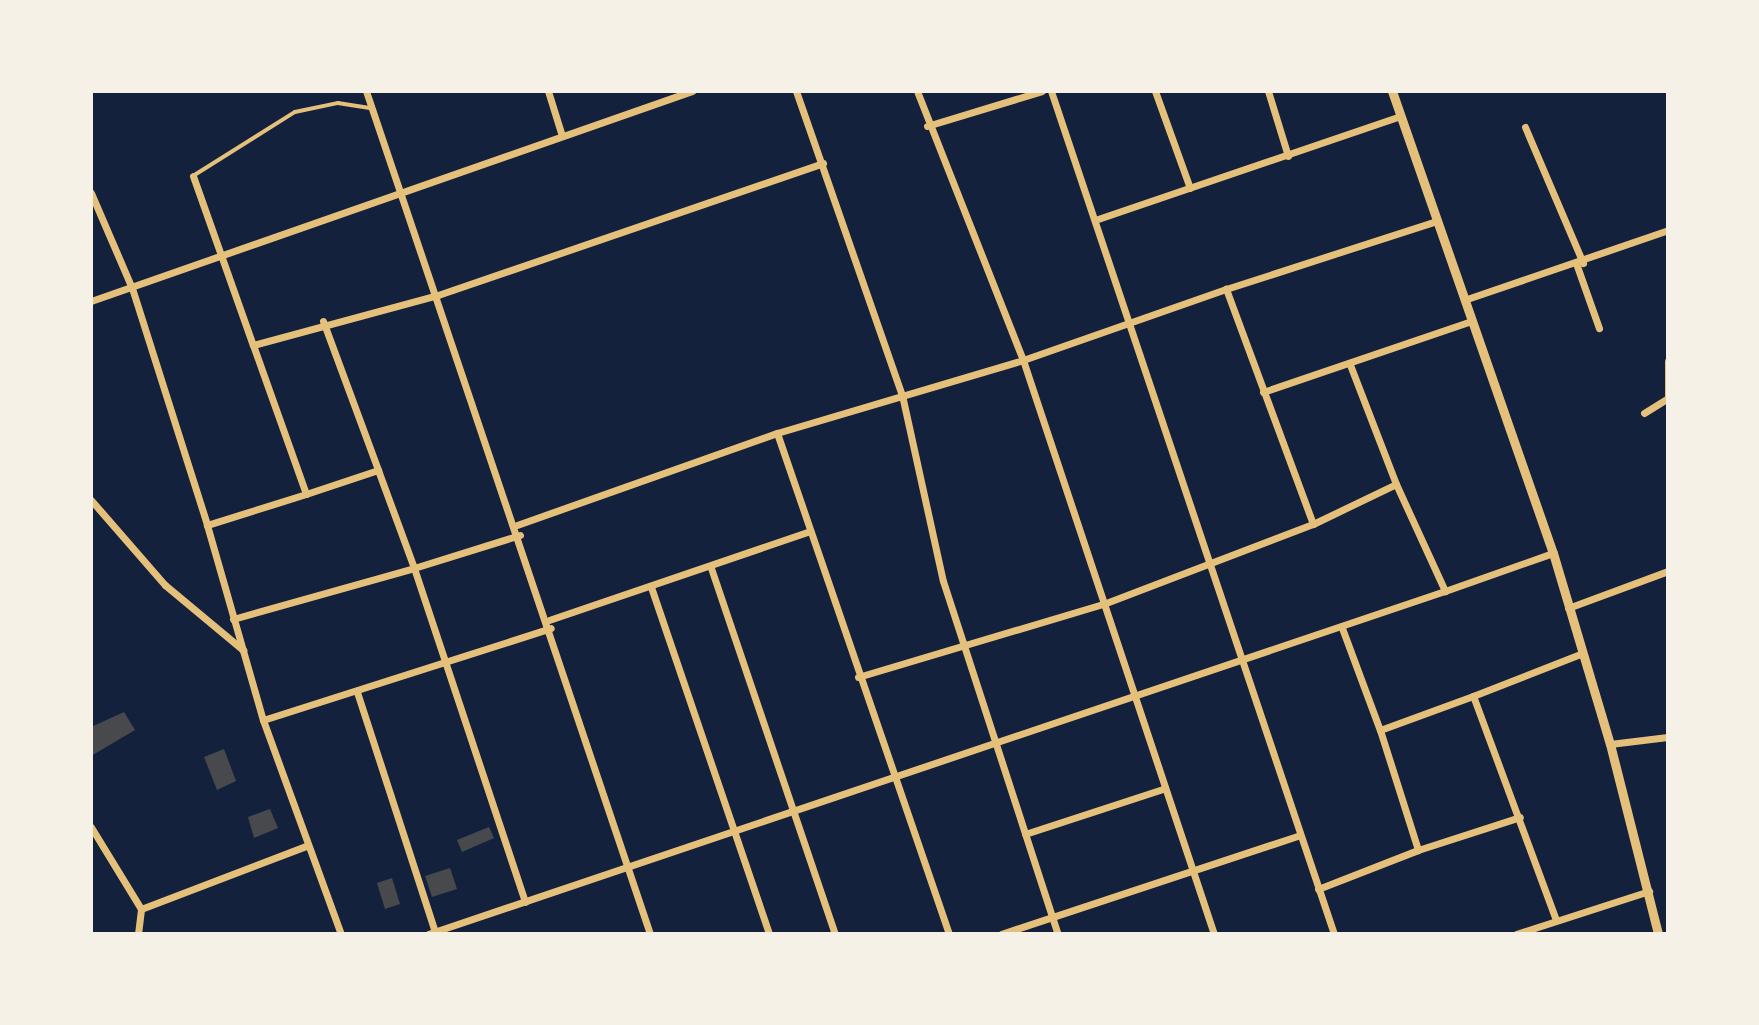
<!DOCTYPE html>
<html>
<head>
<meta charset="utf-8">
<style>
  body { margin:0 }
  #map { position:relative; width:1759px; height:1025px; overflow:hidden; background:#14213d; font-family:"PT Sans",sans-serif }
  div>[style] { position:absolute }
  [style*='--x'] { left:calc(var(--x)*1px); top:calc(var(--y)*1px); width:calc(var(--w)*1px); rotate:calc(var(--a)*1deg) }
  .building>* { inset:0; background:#48494c }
  .service>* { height:3.5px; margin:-1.75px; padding:0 1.75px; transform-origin:1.75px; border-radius:1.75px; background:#e5c07b }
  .minor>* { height:7px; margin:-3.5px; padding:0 3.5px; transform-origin:3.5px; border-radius:3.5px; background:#e5c07b }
  .tertiary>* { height:9px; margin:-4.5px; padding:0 4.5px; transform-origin:4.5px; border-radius:4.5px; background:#e5c07b }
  span { translate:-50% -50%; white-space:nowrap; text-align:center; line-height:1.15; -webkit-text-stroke:6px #f6f1e7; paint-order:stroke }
  .frame { position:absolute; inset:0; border:93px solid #f6f1e7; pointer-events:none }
</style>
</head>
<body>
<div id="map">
  <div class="building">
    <div style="clip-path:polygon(124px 712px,135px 730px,91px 756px,91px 727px)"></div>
    <div style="clip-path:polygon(224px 749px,236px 781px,217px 790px,204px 757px)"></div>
    <div style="clip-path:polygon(270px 809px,278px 828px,254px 838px,248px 817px)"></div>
    <div style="clip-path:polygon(489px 827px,494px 838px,462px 852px,457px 840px)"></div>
    <div style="clip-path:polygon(450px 868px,457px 889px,432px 897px,425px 876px)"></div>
    <div style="clip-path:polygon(392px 878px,400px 904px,385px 909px,377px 883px)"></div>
  </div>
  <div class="service">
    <div style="--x:193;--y:176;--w:120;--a:-32.1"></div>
    <div style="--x:295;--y:112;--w:44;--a:-11.8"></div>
    <div style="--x:338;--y:103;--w:32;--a:9"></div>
  </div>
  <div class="minor">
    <div style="--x:366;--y:91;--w:890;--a:71.38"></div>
    <div style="--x:548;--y:91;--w:47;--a:72.7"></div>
    <div style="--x:796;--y:91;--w:322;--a:70.8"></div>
    <div style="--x:902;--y:395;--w:190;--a:77.6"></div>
    <div style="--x:943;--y:581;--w:371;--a:72"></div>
    <div style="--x:917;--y:91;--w:289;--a:68.5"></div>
    <div style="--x:1023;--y:360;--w:605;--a:71.6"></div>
    <div style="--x:1051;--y:91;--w:889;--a:71.44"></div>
    <div style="--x:1155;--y:91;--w:103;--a:70.2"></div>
    <div style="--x:1268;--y:91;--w:68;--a:72.9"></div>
    <div style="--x:927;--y:126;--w:120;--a:-16.9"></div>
    <div style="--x:1525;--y:127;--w:148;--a:66.9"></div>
    <div style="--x:193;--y:176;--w:179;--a:70.5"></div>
    <div style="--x:253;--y:345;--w:192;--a:-15.1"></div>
    <div style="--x:438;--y:295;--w:407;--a:-18.9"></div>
    <div style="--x:91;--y:193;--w:103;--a:66.7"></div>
    <div style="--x:132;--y:288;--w:249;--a:72.4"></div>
    <div style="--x:1095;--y:220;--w:322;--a:-18.8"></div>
    <div style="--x:1577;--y:266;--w:66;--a:70.5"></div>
    <div style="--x:1464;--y:300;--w:216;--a:-18.9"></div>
    <div style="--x:91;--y:301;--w:637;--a:-19.26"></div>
    <div style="--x:323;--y:321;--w:159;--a:69.7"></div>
    <div style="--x:253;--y:345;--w:158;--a:70.4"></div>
    <div style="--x:306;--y:494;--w:104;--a:162.6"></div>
    <div style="--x:207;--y:525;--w:203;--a:74"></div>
    <div style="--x:263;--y:720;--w:228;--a:70"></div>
    <div style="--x:1263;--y:392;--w:221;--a:-18.8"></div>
    <div style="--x:1644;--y:413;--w:28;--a:-32"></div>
    <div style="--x:1668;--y:398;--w:37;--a:-90"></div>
    <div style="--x:777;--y:433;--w:530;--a:71.05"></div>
    <div style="--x:1396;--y:484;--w:118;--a:65.4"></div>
    <div style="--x:1445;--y:591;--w:114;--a:-19.4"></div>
    <div style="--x:306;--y:494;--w:76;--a:-18.4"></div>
    <div style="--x:378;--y:470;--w:104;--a:69.8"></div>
    <div style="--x:414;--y:568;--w:111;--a:-17.3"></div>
    <div style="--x:91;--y:500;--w:113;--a:49"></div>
    <div style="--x:165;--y:585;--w:102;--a:39.8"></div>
    <div style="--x:1313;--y:524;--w:251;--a:-110.3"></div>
    <div style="--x:1226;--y:289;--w:221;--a:-17.9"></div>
    <div style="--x:517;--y:525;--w:276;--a:-19.5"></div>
    <div style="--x:777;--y:433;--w:257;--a:-16.5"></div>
    <div style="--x:1023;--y:360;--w:215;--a:-19.3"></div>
    <div style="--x:711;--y:568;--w:386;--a:71.3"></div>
    <div style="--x:651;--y:587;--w:367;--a:71.2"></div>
    <div style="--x:1568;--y:608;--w:107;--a:-20.3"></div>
    <div style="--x:233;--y:619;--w:188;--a:-15.7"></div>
    <div style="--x:414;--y:568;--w:352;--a:71.6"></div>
    <div style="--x:549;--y:620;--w:276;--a:-18.8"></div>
    <div style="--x:1342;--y:628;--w:109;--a:69.6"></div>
    <div style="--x:858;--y:677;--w:259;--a:-16.6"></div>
    <div style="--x:1106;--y:603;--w:222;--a:-20.9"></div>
    <div style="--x:1313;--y:524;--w:92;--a:-25.7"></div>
    <div style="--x:1396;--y:484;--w:128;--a:-111.1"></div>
    <div style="--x:357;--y:692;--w:252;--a:72"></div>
    <div style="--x:1473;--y:696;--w:99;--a:159.9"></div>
    <div style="--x:1380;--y:730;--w:126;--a:72.4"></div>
    <div style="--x:1418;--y:850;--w:107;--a:-17.9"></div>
    <div style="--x:263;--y:720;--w:302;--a:-17.7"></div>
    <div style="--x:1610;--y:744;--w:58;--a:-6.9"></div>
    <div style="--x:91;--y:827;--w:96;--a:58.6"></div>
    <div style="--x:1025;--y:834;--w:145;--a:-18.1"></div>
    <div style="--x:1318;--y:889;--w:107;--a:-21.3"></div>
    <div style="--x:1556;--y:920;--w:239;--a:-110.3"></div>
    <div style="--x:1473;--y:696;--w:118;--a:-21.4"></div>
    <div style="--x:138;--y:934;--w:25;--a:-83"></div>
    <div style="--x:141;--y:909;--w:177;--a:-20.9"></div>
    <div style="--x:428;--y:934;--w:1073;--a:-18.64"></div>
    <div style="--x:1001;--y:934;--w:313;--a:-18.3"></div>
    <div style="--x:1516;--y:934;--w:140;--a:-17.9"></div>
  </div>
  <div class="tertiary">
    <div style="--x:1392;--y:91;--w:489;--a:70.8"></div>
    <div style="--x:1553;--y:553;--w:199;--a:73.4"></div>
    <div style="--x:1610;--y:744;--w:196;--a:75.8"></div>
  </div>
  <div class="frame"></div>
</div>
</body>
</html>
